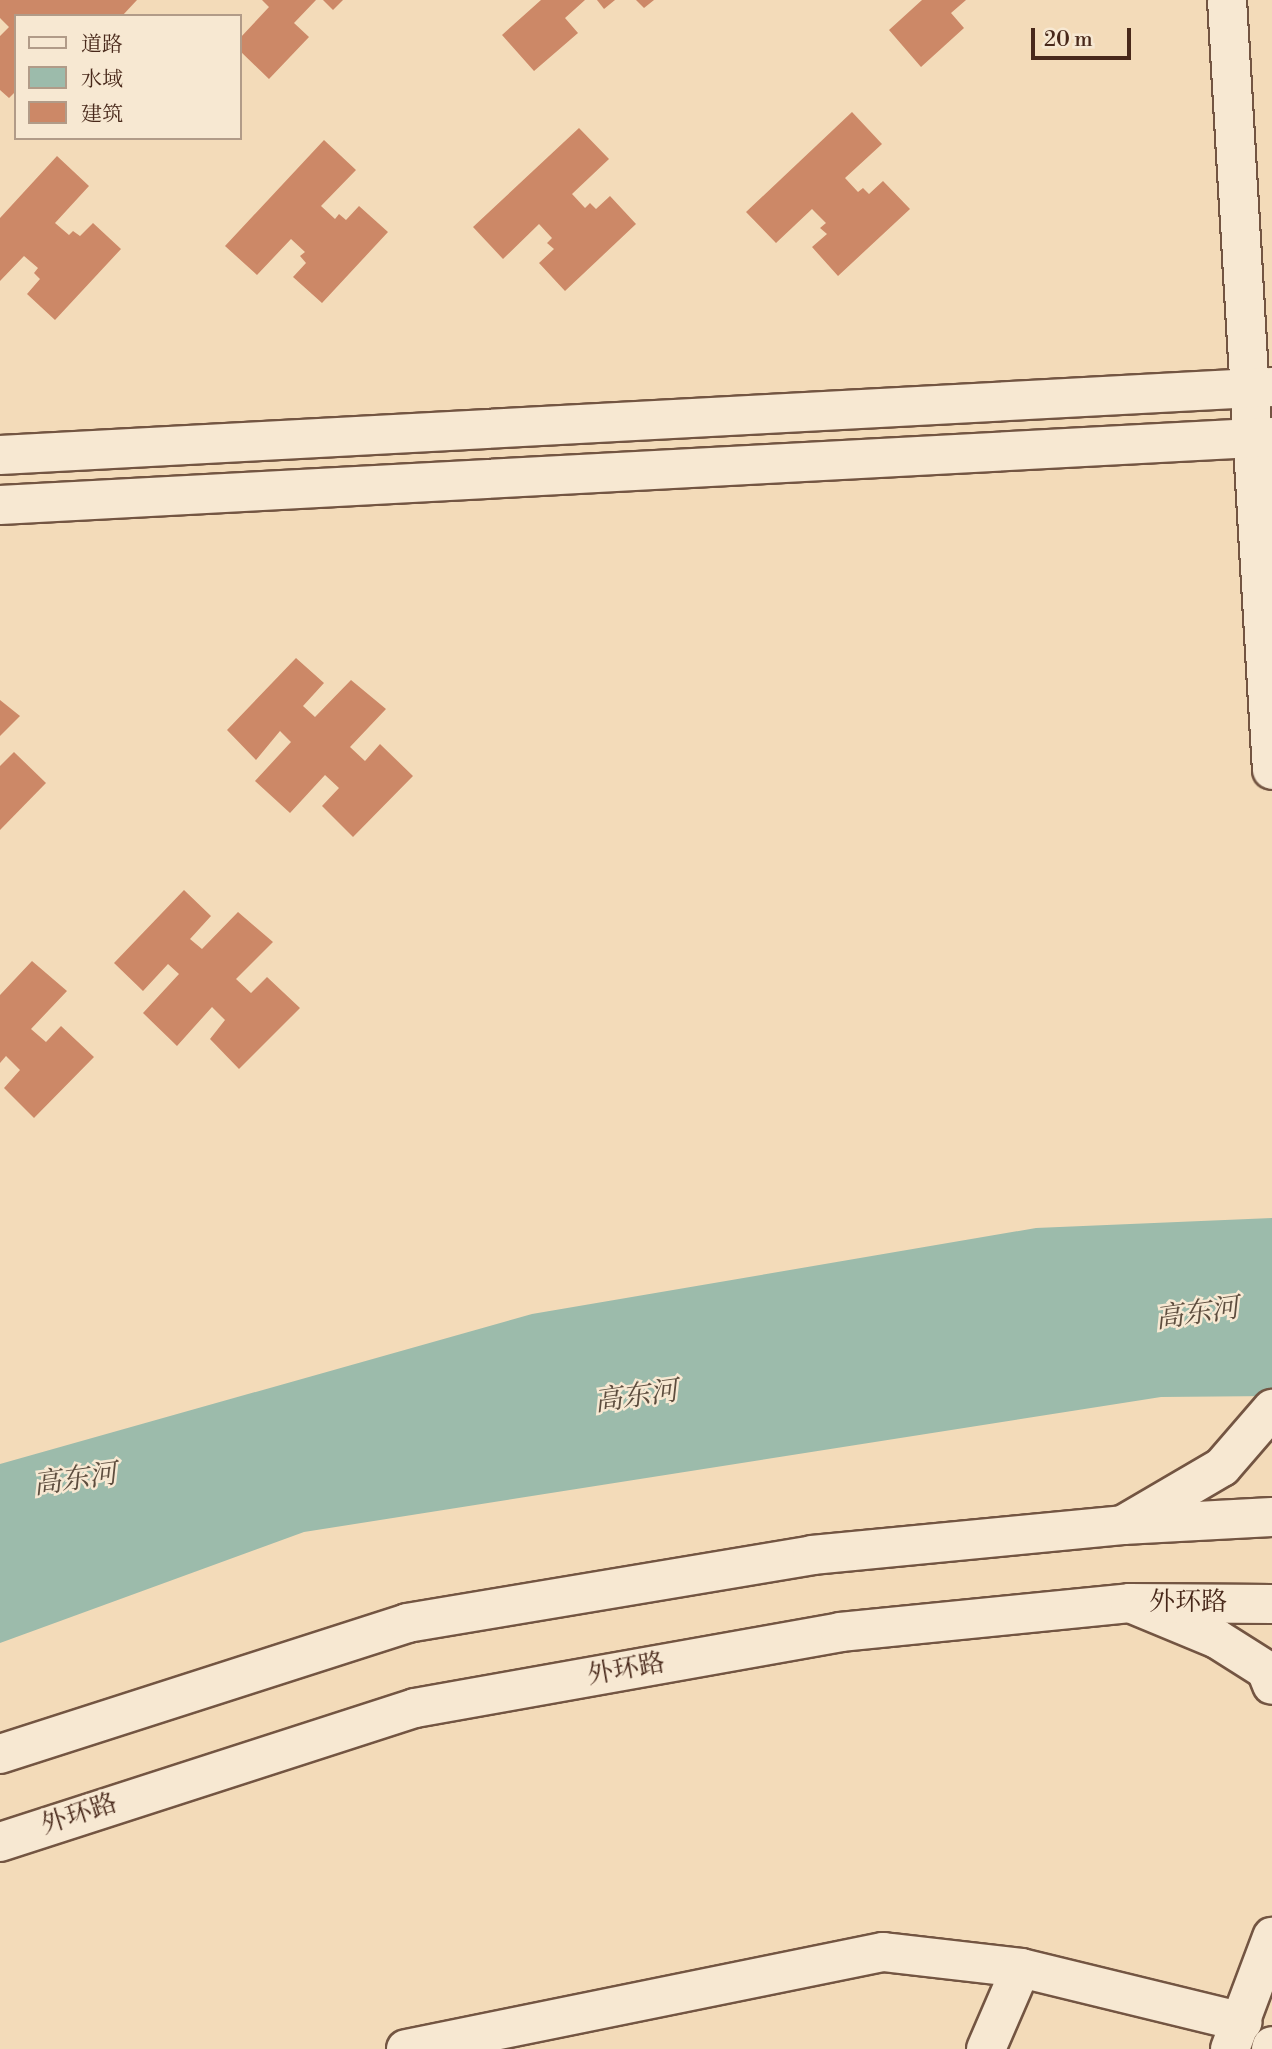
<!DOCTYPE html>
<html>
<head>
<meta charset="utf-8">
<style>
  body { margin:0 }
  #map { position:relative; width:1272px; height:2049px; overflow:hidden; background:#f3dbb9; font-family:"Libre Bodoni","Noto Serif SC",serif }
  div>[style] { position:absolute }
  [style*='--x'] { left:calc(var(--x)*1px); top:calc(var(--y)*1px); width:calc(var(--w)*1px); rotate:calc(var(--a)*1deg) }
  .water>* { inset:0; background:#9cbbab }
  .building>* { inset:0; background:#cc8867 }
  .roads { filter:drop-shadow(2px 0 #735542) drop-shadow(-2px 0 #735542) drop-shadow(0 2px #735542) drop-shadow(0 -2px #735542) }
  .minor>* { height:38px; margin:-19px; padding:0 19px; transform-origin:19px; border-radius:19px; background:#f7e8d2 }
  .tertiary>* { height:38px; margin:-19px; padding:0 19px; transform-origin:19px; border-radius:19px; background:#f7e8d2 }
  .secondary>* { height:38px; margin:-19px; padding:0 19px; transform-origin:19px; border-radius:19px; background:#f7e8d2 }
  span { translate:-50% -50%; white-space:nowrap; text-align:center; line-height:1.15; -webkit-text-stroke:5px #f7e8d2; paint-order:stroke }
  .street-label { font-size:26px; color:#48281a }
  .water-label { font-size:28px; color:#5d4d3e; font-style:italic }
  .legend { position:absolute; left:14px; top:14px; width:228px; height:126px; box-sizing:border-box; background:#f7e8d2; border:2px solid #b19b88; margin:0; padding:9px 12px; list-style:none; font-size:21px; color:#48281a }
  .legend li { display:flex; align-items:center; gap:14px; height:35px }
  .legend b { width:35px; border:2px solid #b19b88 }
  .scale { position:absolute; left:1031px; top:28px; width:100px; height:32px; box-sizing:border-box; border:4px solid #48281a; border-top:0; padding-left:9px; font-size:21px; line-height:24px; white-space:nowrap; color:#48281a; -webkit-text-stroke:5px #f7e8d2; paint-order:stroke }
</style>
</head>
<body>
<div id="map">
  <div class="water">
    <div style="clip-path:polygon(1272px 1218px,1272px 1396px,1161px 1397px,304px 1532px,0 1643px,0 1464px,532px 1314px,1036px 1228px)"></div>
  </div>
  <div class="building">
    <div style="clip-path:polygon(0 0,137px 0,122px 16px,16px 16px,16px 91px,9px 98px,0 90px,0 36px,9px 27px,0 18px)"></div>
    <div style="clip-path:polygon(262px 0,316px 0,294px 23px,309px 37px,269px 79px,240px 51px,240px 38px,269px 7px)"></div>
    <div style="clip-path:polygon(323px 0,343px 0,333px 10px)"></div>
    <div style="clip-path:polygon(541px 0,585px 0,565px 18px,578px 33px,534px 71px,502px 35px)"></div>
    <div style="clip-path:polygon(597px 0,615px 0,604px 9px)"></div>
    <div style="clip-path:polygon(636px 0,654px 0,644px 8px)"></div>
    <div style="clip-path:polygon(922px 0,966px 0,951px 13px,964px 28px,921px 67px,889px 30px)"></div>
    <div style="clip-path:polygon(852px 112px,882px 144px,845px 178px,858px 192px,863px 188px,869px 194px,883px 181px,910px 209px,838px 276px,812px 247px,827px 234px,820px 228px,826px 223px,812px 209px,776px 243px,746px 212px)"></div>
    <div style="clip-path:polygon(579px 128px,609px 159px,572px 194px,585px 208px,590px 203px,596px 209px,610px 196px,636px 224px,565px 291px,539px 263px,554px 249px,547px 243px,552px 238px,539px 224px,503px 259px,473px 227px)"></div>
    <div style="clip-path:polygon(324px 140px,356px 170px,321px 206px,335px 219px,339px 214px,346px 220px,359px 206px,388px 232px,322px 303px,293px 277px,306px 263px,300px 256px,305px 252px,291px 239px,257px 275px,225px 246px)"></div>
    <div style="clip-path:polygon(57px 156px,89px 186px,55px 223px,69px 235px,73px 231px,80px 236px,93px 223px,121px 249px,55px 320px,27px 294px,40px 279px,34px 273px,38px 268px,24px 256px,0 281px,0 218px)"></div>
    <div style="clip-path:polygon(296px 658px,324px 683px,303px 706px,315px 717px,351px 680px,386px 709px,350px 747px,365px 761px,380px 744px,413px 776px,353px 837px,322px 806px,339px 788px,325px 775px,290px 813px,255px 781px,291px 742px,280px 731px,256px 760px,227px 730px)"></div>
    <div style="clip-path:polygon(0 700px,20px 716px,0 736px)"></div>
    <div style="clip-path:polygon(14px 752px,46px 783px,0 830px,0 766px)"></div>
    <div style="clip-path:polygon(184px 890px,211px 916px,190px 939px,202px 949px,238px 912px,273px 942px,236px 979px,251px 993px,267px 977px,300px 1008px,239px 1069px,210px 1039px,225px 1020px,212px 1007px,177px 1046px,143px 1013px,179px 974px,168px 964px,143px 991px,114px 963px)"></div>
    <div style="clip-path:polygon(32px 961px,67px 991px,31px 1029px,46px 1042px,61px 1026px,94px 1057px,34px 1118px,4px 1088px,20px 1070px,6px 1056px,0 1063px,0 995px)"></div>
  </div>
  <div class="roads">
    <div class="minor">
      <div style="--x:1227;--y:0;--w:771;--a:86.66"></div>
      <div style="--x:1123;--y:1525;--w:115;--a:-30.4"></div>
      <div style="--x:1222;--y:1467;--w:77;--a:-49.2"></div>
      <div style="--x:1130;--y:1603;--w:94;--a:22.5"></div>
      <div style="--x:1217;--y:1639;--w:58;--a:32.3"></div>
      <div style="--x:1266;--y:1670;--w:16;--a:68"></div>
      <div style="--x:406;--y:2049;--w:487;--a:-11.5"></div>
      <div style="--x:883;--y:1952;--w:139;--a:6.6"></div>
      <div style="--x:1021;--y:1968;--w:228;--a:13.7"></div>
      <div style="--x:986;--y:2049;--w:88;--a:-66.6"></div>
      <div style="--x:1230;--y:2049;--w:120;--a:-69.4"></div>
      <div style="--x:1271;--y:2049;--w:3;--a:-72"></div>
    </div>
    <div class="tertiary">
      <div style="--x:0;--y:455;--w:1274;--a:-3.06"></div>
      <div style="--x:0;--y:505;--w:1274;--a:-3.06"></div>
    </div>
    <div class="secondary">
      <div style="--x:0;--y:1754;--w:428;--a:-17.8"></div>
      <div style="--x:407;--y:1623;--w:411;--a:-9.5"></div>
      <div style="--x:812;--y:1555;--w:312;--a:-5.5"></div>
      <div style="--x:1123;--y:1525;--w:149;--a:-3.1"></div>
      <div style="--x:0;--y:1842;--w:436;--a:-17.9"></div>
      <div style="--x:415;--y:1708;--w:432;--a:-10.1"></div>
      <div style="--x:840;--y:1632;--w:291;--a:-5.7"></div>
      <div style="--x:1130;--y:1603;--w:142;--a:0.4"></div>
    </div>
  </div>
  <div class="street-label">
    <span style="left:1188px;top:1603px">外环路</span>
    <span style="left:626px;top:1670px;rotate:-10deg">外环路</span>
    <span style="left:79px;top:1815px;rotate:-18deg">外环路</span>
  </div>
  <div class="water-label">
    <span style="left:1197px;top:1314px;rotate:-8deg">高东河</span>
    <span style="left:636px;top:1397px;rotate:-8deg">高东河</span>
    <span style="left:75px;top:1480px;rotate:-8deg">高东河</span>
  </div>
  <ul class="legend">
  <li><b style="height:9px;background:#f7e8d2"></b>道路</li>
  <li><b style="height:19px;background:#9cbbab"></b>水域</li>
  <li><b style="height:19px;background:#cc8867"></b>建筑</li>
  </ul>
  <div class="scale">20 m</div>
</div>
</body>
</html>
